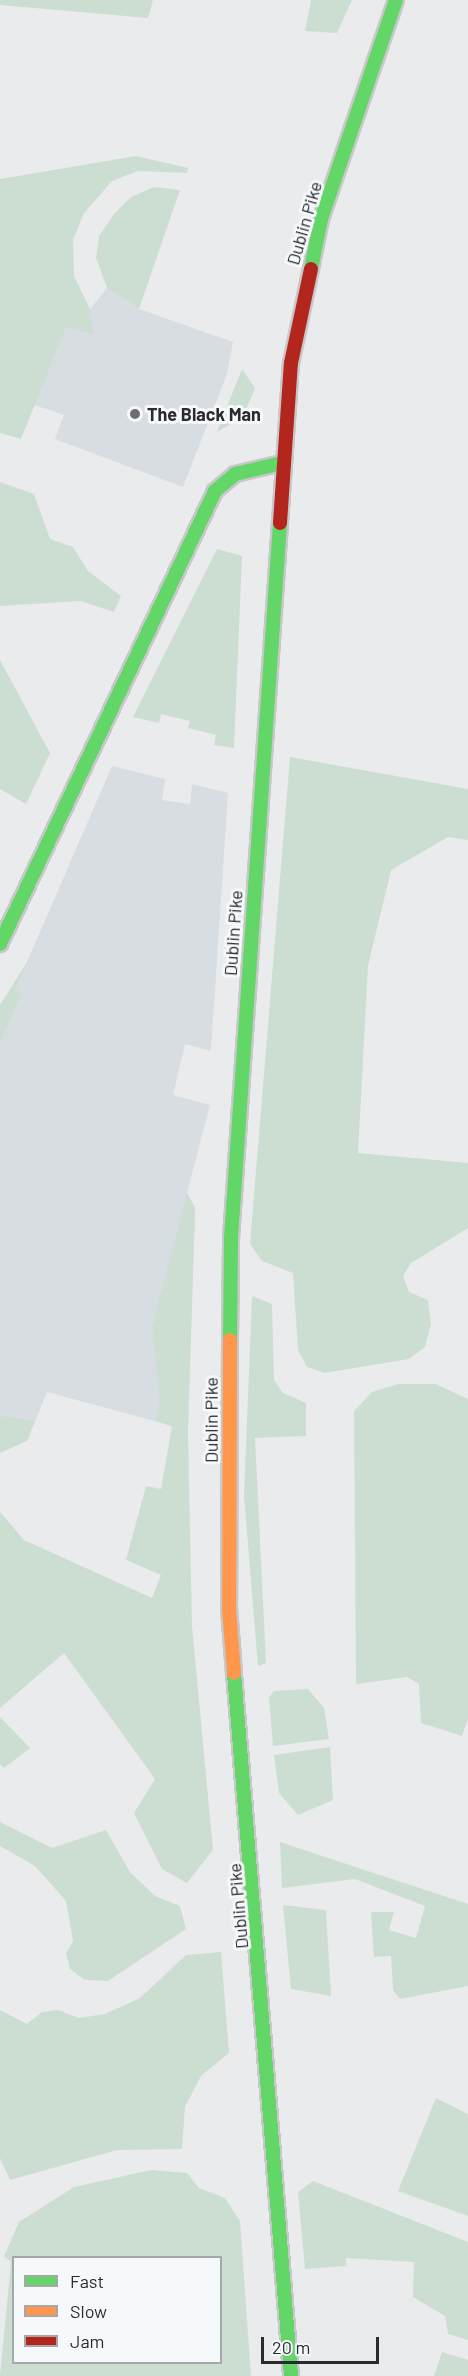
<!DOCTYPE html>
<html>
<head>
<meta charset="utf-8">
<style>
  body { margin:0 }
  #map { position:relative; width:468px; height:2376px; overflow:hidden; background:#eaebed; font-family:Barlow,sans-serif }
  div>[style] { position:absolute }
  [style*='--x'] { left:calc(var(--x)*1px); top:calc(var(--y)*1px); width:calc(var(--w)*1px); rotate:calc(var(--a)*1deg) }
  .built>* { inset:0; background:#d8dde2 }
  .green>* { inset:0; background:#ccded2 }
  .roads { filter:drop-shadow(2px 0 #c8c8ca) drop-shadow(-2px 0 #c8c8ca) drop-shadow(0 2px #c8c8ca) drop-shadow(0 -2px #c8c8ca) }
  .fast>* { height:14px; margin:-7px; padding:0 7px; transform-origin:7px; border-radius:7px; background:#63d668 }
  .slow>* { height:14px; margin:-7px; padding:0 7px; transform-origin:7px; border-radius:7px; background:#ff974d }
  .jam>* { height:14px; margin:-7px; padding:0 7px; transform-origin:7px; border-radius:7px; background:#b3261e }
  .dots>* { width:16px; height:16px; translate:-50% -50%; box-sizing:border-box; border:3px solid #f6f9fc; border-radius:50% }
  span { translate:-50% -50%; white-space:nowrap; text-align:center; line-height:1.15; -webkit-text-stroke:6px #f6f9fc; paint-order:stroke }
  .street-label { font-size:18px; color:#2b2b2d }
  .poi-label { font-size:18px; color:#2b2b2d; font-weight:700 }
  .left { translate:0 -50%; text-align:left }
  .legend { position:absolute; left:12px; top:2256px; width:210px; height:108px; box-sizing:border-box; background:#f6f9fc; border:2px solid #a5a7a9; margin:0; padding:8px 10px; list-style:none; font-size:18px; color:#2b2b2d }
  .legend li { display:flex; align-items:center; gap:12px; height:30px }
  .legend b { width:30px; border:2px solid #a5a7a9 }
  .scale { position:absolute; left:261px; top:2337px; width:118px; height:27px; box-sizing:border-box; border:3px solid #2b2b2d; border-top:0; padding-left:8px; font-size:18px; line-height:21px; white-space:nowrap; color:#2b2b2d; -webkit-text-stroke:4px #f6f9fc; paint-order:stroke }
</style>
</head>
<body>
<div id="map">
  <div class="built">
    <div style="clip-path:polygon(107px 288px,139px 309px,233px 342px,227px 374px,183px 487px,55px 439px,64px 415px,34px 405px,66px 326px,92px 335px,90px 309px)"></div>
    <div style="clip-path:polygon(112px 766px,165px 779px,162px 800px,190px 804px,192px 784px,228px 793px,211px 1051px,185px 1044px,173px 1095px,210px 1105px,187px 1193px,195px 1208px,188px 1430px,47px 1392px,27px 1441px,0 1432px,0 1024px)"></div>
  </div>
  <div class="green">
    <div style="clip-path:polygon(0 0,153px 0,148px 18px,0 5px)"></div>
    <div style="clip-path:polygon(311px 0,352px 0,337px 33px,305px 31px)"></div>
    <div style="clip-path:polygon(136px 156px,188px 168px,187px 173px,138px 171px,112px 181px,84px 213px,73px 240px,74px 276px,90px 309px,93px 335px,66px 327px,21px 439px,0 433px,0 179px)"></div>
    <div style="clip-path:polygon(154px 187px,180px 190px,139px 309px,107px 288px,96px 258px,99px 236px,114px 214px,131px 197px)"></div>
    <div style="clip-path:polygon(242px 369px,255px 388px,243px 417px,217px 432px)"></div>
    <div style="clip-path:polygon(0 482px,34px 494px,50px 539px,73px 547px,88px 571px,121px 596px,114px 612px,80px 601px,0 606px)"></div>
    <div style="clip-path:polygon(217px 549px,242px 556px,234px 748px,214px 745px,216px 735px,188px 728px,190px 721px,161px 714px,159px 723px,133px 717px)"></div>
    <div style="clip-path:polygon(0 660px,50px 753px,26px 804px,0 789px)"></div>
    <div style="clip-path:polygon(290px 757px,468px 789px,468px 840px,448px 837px,391px 870px,368px 966px,358px 1153px,468px 1163px,468px 1228px,411px 1263px,403px 1276px,409px 1292px,428px 1300px,431px 1324px,425px 1347px,409px 1359px,324px 1373px,307px 1367px,298px 1350px,293px 1273px,262px 1261px,250px 1244px)"></div>
    <div style="clip-path:polygon(31px 956px,15px 990px,21px 993px,0 1044px,0 1005px)"></div>
    <div style="clip-path:polygon(187px 1193px,195px 1208px,188px 1430px,192px 1626px,213px 1850px,187px 1883px,162px 1869px,134px 1813px,155px 1779px,64px 1653px,0 1708px,0 1512px,24px 1540px,152px 1598px,161px 1575px,126px 1560px,146px 1486px,161px 1489px,172px 1426px,155px 1421px,160px 1402px,152px 1327px)"></div>
    <div style="clip-path:polygon(252px 1296px,272px 1304px,274px 1380px,283px 1393px,306px 1403px,306px 1436px,255px 1438px,266px 1663px,258px 1666px,244px 1496px)"></div>
    <div style="clip-path:polygon(398px 1384px,436px 1384px,468px 1399px,468px 1719px,462px 1736px,421px 1723px,419px 1684px,407px 1677px,356px 1684px,354px 1411px,372px 1392px)"></div>
    <div style="clip-path:polygon(0 1416px,35px 1421px,27px 1441px,0 1453px)"></div>
    <div style="clip-path:polygon(308px 1689px,324px 1708px,329px 1739px,273px 1746px,269px 1697px,274px 1691px)"></div>
    <div style="clip-path:polygon(0 1717px,30px 1748px,4px 1768px,0 1764px)"></div>
    <div style="clip-path:polygon(330px 1747px,333px 1800px,298px 1815px,279px 1793px,274px 1755px)"></div>
    <div style="clip-path:polygon(0 1822px,52px 1848px,106px 1830px,130px 1872px,155px 1896px,180px 1906px,186px 1929px,108px 1981px,85px 1980px,70px 1969px,66px 1953px,73px 1941px,66px 1901px,35px 1866px,0 1846px)"></div>
    <div style="clip-path:polygon(280px 1842px,468px 1904px,468px 1986px,400px 1999px,393px 1990px,391px 1956px,374px 1957px,371px 1912px,394px 1912px,389px 1930px,416px 1938px,425px 1906px,355px 1879px,282px 1888px)"></div>
    <div style="clip-path:polygon(283px 1905px,326px 1910px,331px 1996px,291px 1989px)"></div>
    <div style="clip-path:polygon(221px 1952px,229px 2053px,201px 2076px,185px 2107px,182px 2149px,117px 2150px,10px 2180px,0 2158px,0 2010px,27px 2024px,42px 2012px,58px 2010px,79px 2018px,105px 2014px,140px 1998px,186px 1955px)"></div>
    <div style="clip-path:polygon(436px 2098px,468px 2114px,468px 2216px,398px 2191px)"></div>
    <div style="clip-path:polygon(evenodd,151px 2170px,187px 2173px,199px 2188px,225px 2198px,240px 2221px,251px 2376px,0 2376px,11px 2262px,4px 2256px,19px 2222px,74px 2187px,151px 2170px,14px 2258px,220px 2258px,220px 2362px,14px 2362px,14px 2258px)"></div>
    <div style="clip-path:polygon(313px 2181px,468px 2242px,468px 2340px,448px 2334px,445px 2316px,413px 2297px,414px 2262px,346px 2258px,346px 2266px,305px 2269px,298px 2192px)"></div>
    <div style="clip-path:polygon(442px 2352px,468px 2360px,468px 2376px,434px 2376px)"></div>
  </div>
  <div class="roads">
    <div class="fast">
      <div style="--x:311;--y:269;--w:51;--a:-78.7"></div>
      <div style="--x:321;--y:219;--w:231;--a:-71.1"></div>
      <div style="--x:0;--y:944;--w:501;--a:-64.61"></div>
      <div style="--x:215;--y:491;--w:26;--a:-40"></div>
      <div style="--x:235;--y:474;--w:48;--a:-13.2"></div>
      <div style="--x:230;--y:1340;--w:102;--a:-89.4"></div>
      <div style="--x:231;--y:1238;--w:717;--a:-86.08"></div>
      <div style="--x:234;--y:1673;--w:705;--a:85.36"></div>
    </div>
    <div class="slow">
      <div style="--x:230;--y:1340;--w:268;--a:90.2"></div>
      <div style="--x:229;--y:1608;--w:65;--a:85.6"></div>
    </div>
    <div class="jam">
      <div style="--x:280;--y:523;--w:160;--a:-86.1"></div>
      <div style="--x:291;--y:363;--w:96;--a:-78"></div>
    </div>
  </div>
  <div class="dots">
    <div style="left:135px;top:414px;background:#6e6e70"></div>
  </div>
  <div class="street-label">
    <span style="left:304px;top:223px;rotate:-74deg">Dublin Pike</span>
    <span style="left:233px;top:933px;rotate:-86deg">Dublin Pike</span>
    <span style="left:211px;top:1420px;rotate:-90deg">Dublin Pike</span>
    <span style="left:238px;top:1906px;rotate:-95deg">Dublin Pike</span>
  </div>
  <div class="poi-label">
    <span class="left" style="left:147px;top:414px">The Black Man</span>
  </div>
  <ul class="legend">
  <li><b style="height:8px;background:#63d668"></b>Fast</li>
  <li><b style="height:8px;background:#ff974d"></b>Slow</li>
  <li><b style="height:8px;background:#b3261e"></b>Jam</li>
  </ul>
  <div class="scale">20 m</div>
</div>
</body>
</html>
